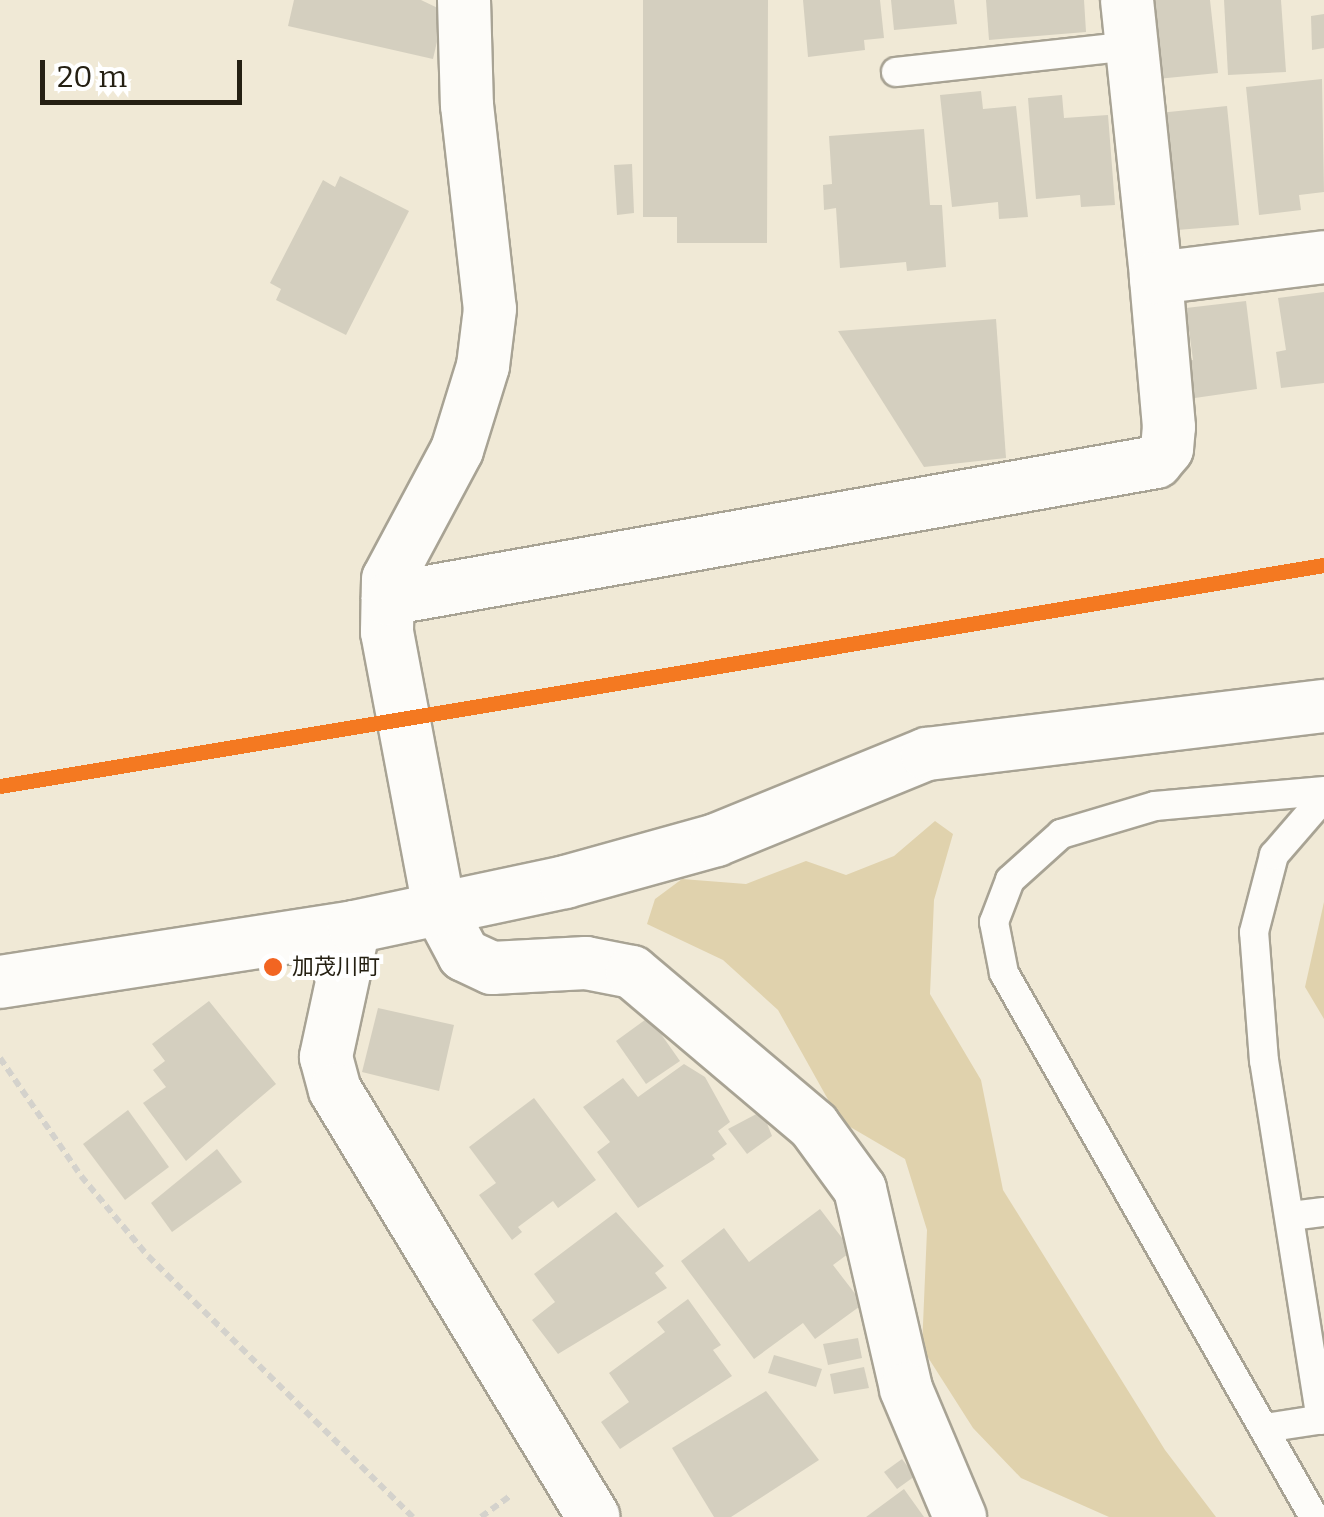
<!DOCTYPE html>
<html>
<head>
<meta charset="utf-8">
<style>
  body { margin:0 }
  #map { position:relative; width:1324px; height:1517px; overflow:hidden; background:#f0e9d6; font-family:Bitter,"Noto Sans JP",serif }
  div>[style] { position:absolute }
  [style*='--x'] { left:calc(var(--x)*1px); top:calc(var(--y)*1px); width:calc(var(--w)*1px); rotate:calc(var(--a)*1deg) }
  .green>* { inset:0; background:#e0d2ad }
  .building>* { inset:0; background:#d4cfbf }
  .path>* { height:6px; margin-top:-3px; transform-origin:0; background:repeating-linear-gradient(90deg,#d4d2cc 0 8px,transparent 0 13px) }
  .roads { filter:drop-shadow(2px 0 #a8a394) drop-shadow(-2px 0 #a8a394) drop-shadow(0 2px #a8a394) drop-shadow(0 -2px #a8a394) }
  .lane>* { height:28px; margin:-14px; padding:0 14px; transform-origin:14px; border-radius:14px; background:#fdfcf9 }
  .street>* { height:52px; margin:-26px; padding:0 26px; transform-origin:26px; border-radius:26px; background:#fdfcf9 }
  .rail-1>* { height:15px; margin:-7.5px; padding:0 7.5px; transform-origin:7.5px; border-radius:7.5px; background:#f47921 }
  .dots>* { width:28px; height:28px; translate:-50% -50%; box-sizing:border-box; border:5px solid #fff; border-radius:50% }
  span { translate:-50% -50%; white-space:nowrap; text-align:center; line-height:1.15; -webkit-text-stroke:8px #fff; paint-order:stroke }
  .bus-label { font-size:22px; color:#252013 }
  .left { translate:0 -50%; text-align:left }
  .scale { position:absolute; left:40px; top:60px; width:202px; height:45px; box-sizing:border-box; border:5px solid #252013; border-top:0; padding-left:12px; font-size:30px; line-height:35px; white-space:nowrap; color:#252013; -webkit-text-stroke:8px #fff; paint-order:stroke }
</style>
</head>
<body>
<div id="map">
  <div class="green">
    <div style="clip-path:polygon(935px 821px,953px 834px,934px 900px,930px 994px,981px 1080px,1003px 1190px,1165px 1450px,1216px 1517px,1109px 1517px,1021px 1478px,973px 1428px,922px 1348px,927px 1230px,905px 1159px,840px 1121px,778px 1010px,723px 960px,647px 924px,655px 899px,682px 879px,746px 884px,806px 861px,846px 875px,894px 856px)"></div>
    <div style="clip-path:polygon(1324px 902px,1324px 1019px,1305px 987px)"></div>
  </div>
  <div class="building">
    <div style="clip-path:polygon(294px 0,421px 0,444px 11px,433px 59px,288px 26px)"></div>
    <div style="clip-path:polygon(643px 0,768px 0,767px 243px,677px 243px,677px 217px,643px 217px)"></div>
    <div style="clip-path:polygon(803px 0,880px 0,884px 38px,864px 40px,865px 50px,808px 57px)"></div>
    <div style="clip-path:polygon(891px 0,954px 0,957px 24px,894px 30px)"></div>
    <div style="clip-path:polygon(986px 0,1084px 0,1086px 32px,989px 40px)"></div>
    <div style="clip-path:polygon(1148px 0,1210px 0,1218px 73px,1157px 79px)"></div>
    <div style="clip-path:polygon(1224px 0,1281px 0,1286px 72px,1228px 75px)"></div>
    <div style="clip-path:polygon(1324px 14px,1324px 48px,1312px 50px,1311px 16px)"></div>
    <div style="clip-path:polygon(1322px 79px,1324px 192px,1299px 195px,1301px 210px,1259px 215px,1246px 87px)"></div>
    <div style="clip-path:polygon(981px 91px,983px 109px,1016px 106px,1028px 217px,999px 219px,998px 202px,952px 207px,940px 95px)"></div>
    <div style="clip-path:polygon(1062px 95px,1064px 118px,1108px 115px,1115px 205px,1081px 207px,1080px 195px,1036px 199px,1028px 98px)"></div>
    <div style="clip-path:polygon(1227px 106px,1239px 225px,1177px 230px,1171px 157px,1162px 158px,1159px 113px)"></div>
    <div style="clip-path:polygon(924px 129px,930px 205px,942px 205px,946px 267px,907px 271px,906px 262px,840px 268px,836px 208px,824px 210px,823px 185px,832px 184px,829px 136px)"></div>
    <div style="clip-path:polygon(632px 164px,634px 213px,617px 215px,614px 165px)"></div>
    <div style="clip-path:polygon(340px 176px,409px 211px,346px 335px,276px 300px,281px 289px,270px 283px,323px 180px,335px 187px)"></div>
    <div style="clip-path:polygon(1324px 292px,1324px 383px,1281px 388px,1276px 352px,1286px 350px,1278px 298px)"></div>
    <div style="clip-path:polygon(1246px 301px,1257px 389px,1188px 399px,1183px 362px,1193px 360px,1186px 308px)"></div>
    <div style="clip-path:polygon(996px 319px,1006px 458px,924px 467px,838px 331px)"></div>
    <div style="clip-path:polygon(209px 1001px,276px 1084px,186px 1161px,143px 1103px,166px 1087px,153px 1070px,165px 1061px,152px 1044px)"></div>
    <div style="clip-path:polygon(378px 1008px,454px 1025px,439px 1091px,362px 1072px)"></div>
    <div style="clip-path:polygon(649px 1017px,680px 1061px,646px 1084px,616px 1041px)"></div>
    <div style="clip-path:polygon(684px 1064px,705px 1077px,730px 1122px,718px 1131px,727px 1144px,712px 1155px,715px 1159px,638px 1208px,597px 1152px,610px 1142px,583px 1107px,623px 1078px,638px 1097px)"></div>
    <div style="clip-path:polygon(534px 1098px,596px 1180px,558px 1208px,553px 1201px,518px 1227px,522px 1232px,512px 1240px,479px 1195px,496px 1183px,469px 1147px)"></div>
    <div style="clip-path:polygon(128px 1110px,169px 1167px,125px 1200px,83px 1144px)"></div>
    <div style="clip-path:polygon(762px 1111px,772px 1136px,747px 1154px,728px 1129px)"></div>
    <div style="clip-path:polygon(217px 1149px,242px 1182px,172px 1232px,151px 1203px)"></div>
    <div style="clip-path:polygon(820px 1209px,852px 1251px,833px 1265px,863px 1304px,815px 1339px,803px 1323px,754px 1359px,681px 1261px,724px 1228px,749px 1262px)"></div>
    <div style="clip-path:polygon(616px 1212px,664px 1266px,655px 1273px,667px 1288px,558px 1354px,532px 1320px,555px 1302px,534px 1274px)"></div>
    <div style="clip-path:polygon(688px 1299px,721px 1345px,713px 1350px,732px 1376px,620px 1449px,601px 1422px,629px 1402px,609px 1373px,665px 1332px,657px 1322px)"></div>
    <div style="clip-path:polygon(858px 1338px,862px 1358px,828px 1365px,823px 1344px)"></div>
    <div style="clip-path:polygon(774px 1355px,822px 1369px,816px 1387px,768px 1373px)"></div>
    <div style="clip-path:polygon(864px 1367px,869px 1388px,834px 1394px,830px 1374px)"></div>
    <div style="clip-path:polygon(766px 1391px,819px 1460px,731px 1517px,714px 1517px,672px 1448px)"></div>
    <div style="clip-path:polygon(902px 1459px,915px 1476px,897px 1489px,884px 1472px)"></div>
    <div style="clip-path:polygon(904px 1489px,924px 1517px,856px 1517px,866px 1517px)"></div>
  </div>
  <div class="path">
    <div style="--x:0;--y:1058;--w:143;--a:55.5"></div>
    <div style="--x:81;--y:1176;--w:104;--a:50.1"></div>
    <div style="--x:148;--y:1256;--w:372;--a:44.6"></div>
    <div style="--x:481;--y:1517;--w:36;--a:-36"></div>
  </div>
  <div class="roads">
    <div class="lane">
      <div style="--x:896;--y:72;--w:237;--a:-6.3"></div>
      <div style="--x:1291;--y:1216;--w:33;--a:-7"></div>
      <div style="--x:1321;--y:1420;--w:363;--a:-99"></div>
      <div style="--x:1264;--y:1061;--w:129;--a:-94.4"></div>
      <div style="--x:1254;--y:932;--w:80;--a:-75.4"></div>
      <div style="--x:1274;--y:855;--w:77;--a:-49.2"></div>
      <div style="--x:1265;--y:1428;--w:60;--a:-8.7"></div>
      <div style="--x:1314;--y:1517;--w:626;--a:-119.68"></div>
      <div style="--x:1004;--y:973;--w:52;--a:-101.1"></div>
      <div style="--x:994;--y:922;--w:45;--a:-69.1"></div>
      <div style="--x:1010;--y:880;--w:69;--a:-42"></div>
      <div style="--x:1061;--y:834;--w:98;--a:-16.6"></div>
      <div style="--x:1155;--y:806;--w:170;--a:-5.1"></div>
    </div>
    <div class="street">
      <div style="--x:464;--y:0;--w:105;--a:88.4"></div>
      <div style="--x:467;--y:105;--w:205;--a:83.6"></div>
      <div style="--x:490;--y:309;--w:57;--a:97"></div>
      <div style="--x:483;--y:366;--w:88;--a:107.2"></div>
      <div style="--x:457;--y:450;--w:146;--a:118.1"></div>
      <div style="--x:388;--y:579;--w:53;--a:91.1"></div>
      <div style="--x:387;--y:632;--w:281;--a:79.3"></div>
      <div style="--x:439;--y:908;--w:53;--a:62"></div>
      <div style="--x:464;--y:955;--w:31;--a:25"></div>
      <div style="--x:492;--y:968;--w:94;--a:-3"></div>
      <div style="--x:586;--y:963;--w:47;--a:11.1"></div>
      <div style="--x:632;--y:972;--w:238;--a:40.2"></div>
      <div style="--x:814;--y:1126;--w:78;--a:53.9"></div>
      <div style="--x:860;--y:1189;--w:205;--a:77"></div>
      <div style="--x:906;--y:1389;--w:139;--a:67.1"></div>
      <div style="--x:1127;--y:0;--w:280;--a:84"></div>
      <div style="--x:388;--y:599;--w:780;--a:-10.11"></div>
      <div style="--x:1156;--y:462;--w:17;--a:-50"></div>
      <div style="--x:1167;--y:449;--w:22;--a:-85"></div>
      <div style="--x:1169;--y:427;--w:150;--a:-95"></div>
      <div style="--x:1156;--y:278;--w:169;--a:-7.1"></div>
      <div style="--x:354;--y:927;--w:133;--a:102.2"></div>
      <div style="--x:326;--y:1057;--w:34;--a:75"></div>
      <div style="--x:335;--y:1090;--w:499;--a:58.8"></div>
      <div style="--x:0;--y:982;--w:358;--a:-8.8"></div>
      <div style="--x:354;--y:927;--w:216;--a:-12"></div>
      <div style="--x:565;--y:882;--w:157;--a:-15.5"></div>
      <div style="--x:716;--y:840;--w:228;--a:-22.2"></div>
      <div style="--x:927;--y:754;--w:400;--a:-6.9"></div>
    </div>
  </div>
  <div class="rail-1">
    <div style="--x:0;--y:786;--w:1342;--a:-9.48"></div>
  </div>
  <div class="dots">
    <div style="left:273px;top:967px;background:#f26522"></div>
  </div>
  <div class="bus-label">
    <span class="left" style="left:292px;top:967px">加茂川町</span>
  </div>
  <div class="scale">20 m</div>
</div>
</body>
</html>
